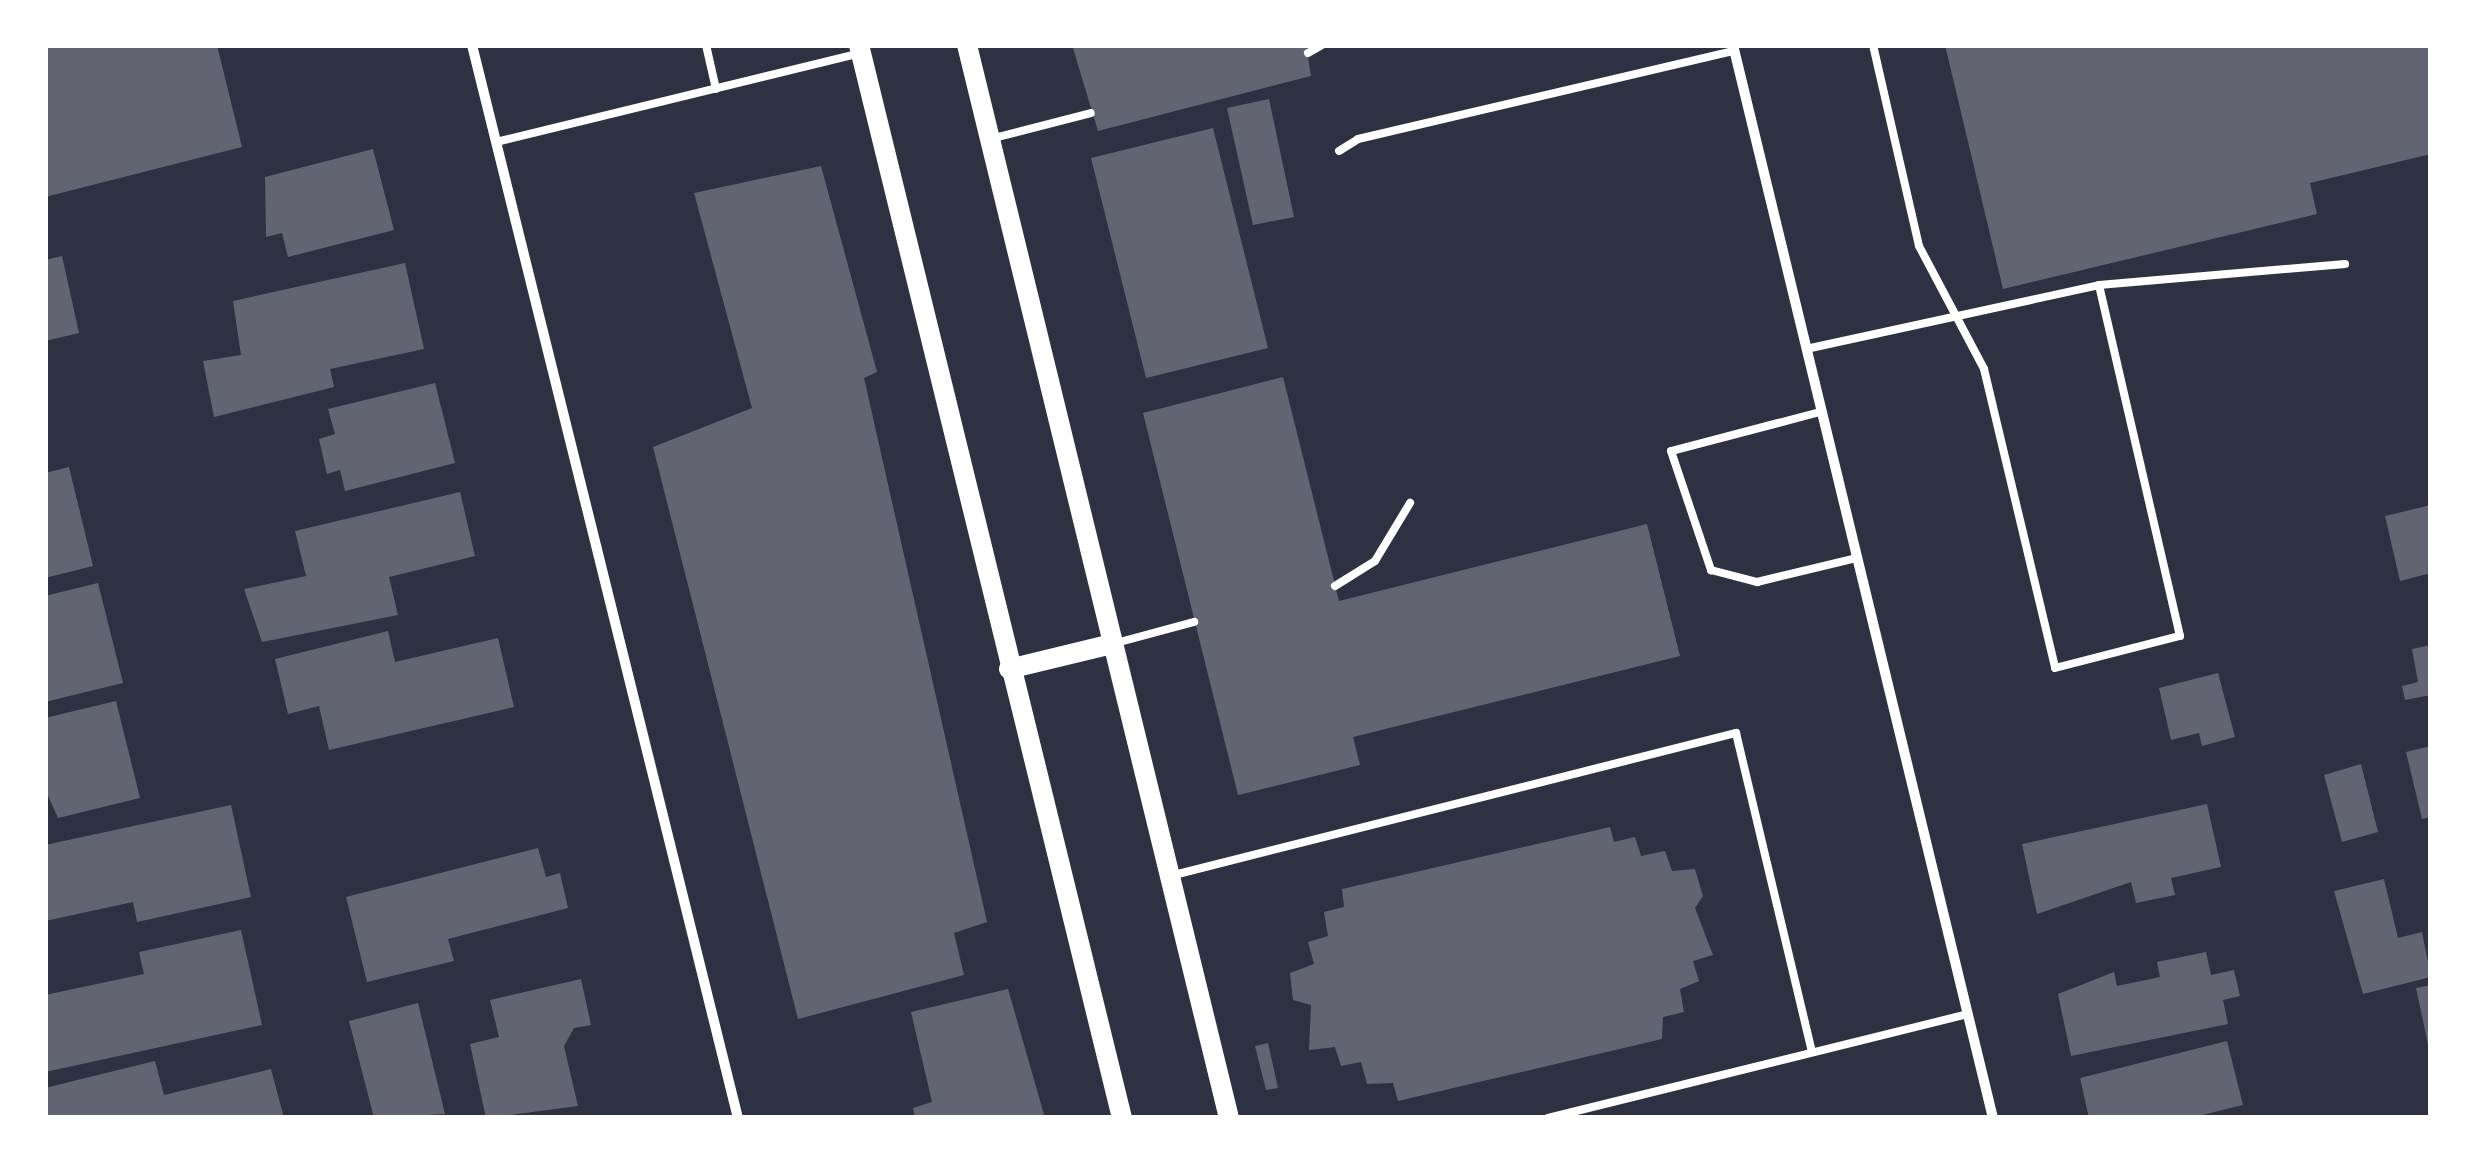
<!DOCTYPE html>
<html>
<head>
<meta charset="utf-8">
<style>
  body { margin:0 }
  #map { position:relative; width:2476px; height:1163px; overflow:hidden; background:#2d3142; font-family:"Roboto Condensed",sans-serif }
  div>[style] { position:absolute }
  [style*='--x'] { left:calc(var(--x)*1px); top:calc(var(--y)*1px); width:calc(var(--w)*1px); rotate:calc(var(--a)*1deg) }
  .building>* { inset:0; background:#626471 }
  .service>* { height:8px; margin:-4px; padding:0 4px; transform-origin:4px; border-radius:4px; background:#fff }
  .minor>* { height:10px; margin:-5px; padding:0 5px; transform-origin:5px; border-radius:5px; background:#fff }
  .secondary>* { height:20px; margin:-10px; padding:0 10px; transform-origin:10px; border-radius:10px; background:#fff }
  span { translate:-50% -50%; white-space:nowrap; text-align:center; line-height:1.15; -webkit-text-stroke:9px #fff; paint-order:stroke }
  .frame { position:absolute; inset:0; border:48px solid #fff; pointer-events:none }
</style>
</head>
<body>
<div id="map">
  <div class="building">
    <div style="clip-path:polygon(45px 45px,217px 45px,242px 147px,45px 197px)"></div>
    <div style="clip-path:polygon(1072px 45px,1306px 45px,1311px 76px,1098px 131px)"></div>
    <div style="clip-path:polygon(1945px 45px,2431px 45px,2431px 154px,2310px 183px,2317px 214px,2003px 289px)"></div>
    <div style="clip-path:polygon(1269px 99px,1294px 217px,1253px 225px,1227px 108px)"></div>
    <div style="clip-path:polygon(1213px 128px,1268px 348px,1146px 378px,1091px 158px)"></div>
    <div style="clip-path:polygon(373px 149px,394px 230px,288px 257px,282px 233px,266px 237px,265px 177px)"></div>
    <div style="clip-path:polygon(821px 166px,877px 372px,864px 378px,987px 922px,954px 933px,964px 975px,798px 1019px,653px 447px,752px 408px,694px 193px)"></div>
    <div style="clip-path:polygon(62px 256px,79px 333px,45px 341px,45px 260px)"></div>
    <div style="clip-path:polygon(405px 263px,424px 349px,330px 369px,334px 387px,214px 417px,203px 361px,241px 355px,233px 301px)"></div>
    <div style="clip-path:polygon(1283px 377px,1339px 601px,1647px 524px,1680px 656px,1353px 737px,1360px 765px,1238px 795px,1143px 413px)"></div>
    <div style="clip-path:polygon(435px 383px,455px 463px,345px 491px,340px 470px,327px 474px,319px 439px,335px 434px,328px 409px)"></div>
    <div style="clip-path:polygon(69px 467px,93px 566px,45px 578px,45px 473px)"></div>
    <div style="clip-path:polygon(460px 492px,475px 556px,389px 577px,398px 615px,262px 642px,244px 589px,306px 576px,295px 531px)"></div>
    <div style="clip-path:polygon(2431px 505px,2431px 573px,2400px 581px,2385px 516px)"></div>
    <div style="clip-path:polygon(98px 583px,123px 683px,45px 702px,45px 596px)"></div>
    <div style="clip-path:polygon(388px 631px,395px 662px,498px 638px,514px 707px,329px 750px,319px 706px,288px 714px,275px 659px)"></div>
    <div style="clip-path:polygon(2431px 645px,2431px 695px,2405px 700px,2402px 686px,2418px 682px,2412px 649px)"></div>
    <div style="clip-path:polygon(2218px 673px,2235px 737px,2202px 746px,2199px 733px,2171px 740px,2159px 688px)"></div>
    <div style="clip-path:polygon(116px 701px,140px 798px,58px 818px,45px 789px,45px 718px)"></div>
    <div style="clip-path:polygon(2431px 746px,2431px 817px,2422px 819px,2406px 752px)"></div>
    <div style="clip-path:polygon(2361px 764px,2378px 832px,2342px 842px,2324px 775px)"></div>
    <div style="clip-path:polygon(2207px 804px,2221px 867px,2171px 878px,2175px 895px,2136px 903px,2131px 882px,2037px 914px,2022px 844px)"></div>
    <div style="clip-path:polygon(231px 805px,251px 897px,137px 922px,133px 902px,45px 921px,45px 845px)"></div>
    <div style="clip-path:polygon(1610px 827px,1614px 842px,1635px 837px,1641px 856px,1665px 851px,1672px 871px,1695px 869px,1703px 896px,1695px 908px,1713px 955px,1693px 961px,1699px 981px,1680px 989px,1684px 1012px,1663px 1017px,1662px 1039px,1398px 1101px,1393px 1083px,1367px 1084px,1361px 1062px,1341px 1066px,1335px 1047px,1309px 1050px,1311px 1005px,1293px 1000px,1290px 973px,1314px 964px,1308px 942px,1328px 936px,1324px 912px,1344px 907px,1342px 889px)"></div>
    <div style="clip-path:polygon(538px 848px,546px 877px,560px 873px,568px 908px,448px 939px,454px 961px,367px 982px,346px 897px)"></div>
    <div style="clip-path:polygon(2384px 879px,2398px 938px,2422px 932px,2431px 977px,2363px 994px,2334px 891px)"></div>
    <div style="clip-path:polygon(241px 930px,262px 1025px,45px 1072px,45px 995px,144px 974px,139px 952px)"></div>
    <div style="clip-path:polygon(2206px 952px,2211px 975px,2234px 970px,2240px 996px,2223px 1000px,2228px 1024px,2071px 1056px,2058px 994px,2114px 972px,2117px 986px,2160px 977px,2157px 962px)"></div>
    <div style="clip-path:polygon(581px 979px,591px 1025px,574px 1028px,564px 1046px,578px 1106px,486px 1118px,470px 1044px,499px 1037px,490px 1000px)"></div>
    <div style="clip-path:polygon(2431px 985px,2431px 1049px,2429px 1049px,2416px 988px)"></div>
    <div style="clip-path:polygon(1008px 989px,1045px 1118px,915px 1118px,913px 1108px,932px 1102px,911px 1012px)"></div>
    <div style="clip-path:polygon(418px 1003px,445px 1114px,374px 1118px,349px 1021px)"></div>
    <div style="clip-path:polygon(2227px 1041px,2243px 1105px,2190px 1118px,2089px 1118px,2080px 1078px)"></div>
    <div style="clip-path:polygon(1268px 1043px,1278px 1088px,1266px 1090px,1255px 1046px)"></div>
    <div style="clip-path:polygon(155px 1061px,164px 1095px,271px 1069px,284px 1118px,45px 1118px,45px 1088px)"></div>
  </div>
  <div class="service">
    <div style="--x:706;--y:45;--w:45;--a:77.2"></div>
    <div style="--x:1873;--y:45;--w:206;--a:77.1"></div>
    <div style="--x:1919;--y:246;--w:139;--a:62.1"></div>
    <div style="--x:1984;--y:369;--w:307;--a:76.6"></div>
    <div style="--x:2055;--y:668;--w:129;--a:-14.4"></div>
    <div style="--x:2180;--y:636;--w:360;--a:-103"></div>
    <div style="--x:1308;--y:53;--w:16;--a:-30"></div>
    <div style="--x:990;--y:139;--w:104;--a:-14.4"></div>
    <div style="--x:496;--y:142;--w:376;--a:-13.7"></div>
    <div style="--x:1339;--y:151;--w:22;--a:-32"></div>
    <div style="--x:1358;--y:139;--w:386;--a:-13.2"></div>
    <div style="--x:1806;--y:349;--w:300;--a:-12.3"></div>
    <div style="--x:2099;--y:285;--w:247;--a:-4.9"></div>
    <div style="--x:1820;--y:412;--w:154;--a:165.3"></div>
    <div style="--x:1671;--y:451;--w:126;--a:71.4"></div>
    <div style="--x:1711;--y:570;--w:48;--a:14.6"></div>
    <div style="--x:1757;--y:582;--w:102;--a:-13.6"></div>
    <div style="--x:1335;--y:586;--w:47;--a:-32"></div>
    <div style="--x:1375;--y:561;--w:68;--a:-58.9"></div>
    <div style="--x:1116;--y:643;--w:81;--a:-15.1"></div>
    <div style="--x:1170;--y:876;--w:584;--a:-14.18"></div>
    <div style="--x:1736;--y:733;--w:327;--a:76.6"></div>
    <div style="--x:1548;--y:1118;--w:433;--a:-13.9"></div>
  </div>
  <div class="minor">
    <div style="--x:472;--y:45;--w:1105;--a:76.08"></div>
    <div style="--x:1733;--y:45;--w:1104;--a:76.38"></div>
  </div>
  <div class="secondary">
    <div style="--x:859;--y:45;--w:1105;--a:76.23"></div>
    <div style="--x:967;--y:45;--w:1105;--a:76.28"></div>
    <div style="--x:1009;--y:669;--w:106;--a:-13.6"></div>
  </div>
  <div class="frame"></div>
</div>
</body>
</html>
